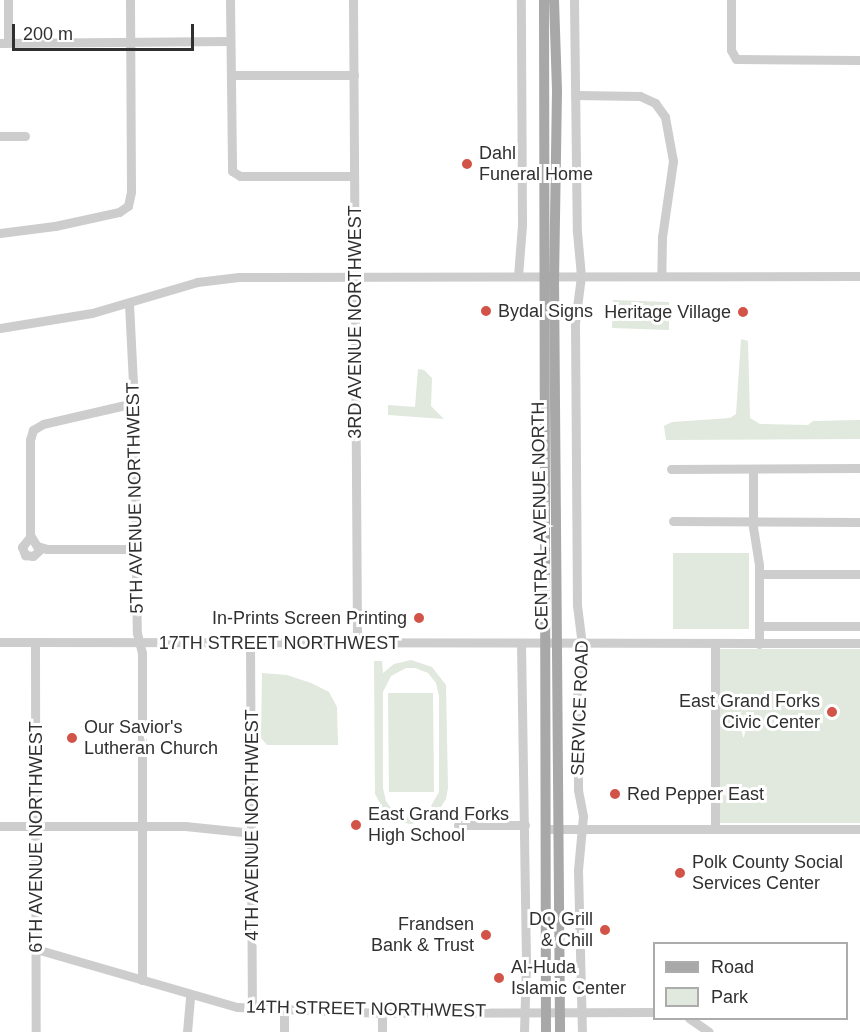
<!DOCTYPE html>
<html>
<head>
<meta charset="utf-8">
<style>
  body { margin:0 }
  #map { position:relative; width:860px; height:1032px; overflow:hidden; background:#fff; font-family:Arial,sans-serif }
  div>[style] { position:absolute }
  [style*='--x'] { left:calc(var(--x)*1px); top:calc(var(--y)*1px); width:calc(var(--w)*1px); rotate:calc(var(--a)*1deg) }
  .green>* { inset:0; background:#e1e8dd }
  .minor>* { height:9px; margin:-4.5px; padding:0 4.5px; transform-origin:4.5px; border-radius:4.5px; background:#cdcdcd }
  .major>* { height:10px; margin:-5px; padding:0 5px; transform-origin:5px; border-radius:5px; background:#a8a8a8 }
  .dots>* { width:16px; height:16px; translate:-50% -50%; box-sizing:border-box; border:3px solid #fff; border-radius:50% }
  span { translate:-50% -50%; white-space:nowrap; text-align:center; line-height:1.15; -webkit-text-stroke:6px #fff; paint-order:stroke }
  .poi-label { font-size:18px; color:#303030 }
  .left { translate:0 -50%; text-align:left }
  .right { translate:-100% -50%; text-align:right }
  .street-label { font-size:18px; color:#303030 }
  .legend { position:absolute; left:653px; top:942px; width:195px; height:78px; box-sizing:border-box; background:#fff; border:2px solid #acacac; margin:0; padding:8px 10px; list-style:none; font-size:18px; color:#303030 }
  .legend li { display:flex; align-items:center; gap:12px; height:30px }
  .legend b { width:30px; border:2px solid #acacac }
  .scale { position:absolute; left:12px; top:24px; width:182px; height:27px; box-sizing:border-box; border:3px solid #303030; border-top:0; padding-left:8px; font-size:18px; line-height:21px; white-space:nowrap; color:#303030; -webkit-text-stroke:4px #fff; paint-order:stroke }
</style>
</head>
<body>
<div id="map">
  <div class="green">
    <div style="clip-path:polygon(613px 300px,669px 302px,669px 330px,612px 328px)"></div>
    <div style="clip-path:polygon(741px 339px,748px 341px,750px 418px,760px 424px,808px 425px,813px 421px,860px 420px,860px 439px,666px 440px,664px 426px,672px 422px,730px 418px,736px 414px)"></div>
    <div style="clip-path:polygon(418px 369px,424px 370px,432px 378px,431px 406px,444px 419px,388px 415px,388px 405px,415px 407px)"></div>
    <div style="clip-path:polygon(673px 553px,749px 553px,749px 629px,673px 629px)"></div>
    <div style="clip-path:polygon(720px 649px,860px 649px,860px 823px,720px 823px)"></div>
    <div style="clip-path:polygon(evenodd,411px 660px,432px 667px,446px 685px,448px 788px,446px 799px,437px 813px,428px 820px,411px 824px,400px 822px,386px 814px,375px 794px,374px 661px,382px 661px,383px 673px,394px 664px,411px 660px,406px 668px,415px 668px,428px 673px,436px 683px,439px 696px,439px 792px,428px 811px,411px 816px,403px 815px,391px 808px,386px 801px,383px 788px,383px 692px,391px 676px,406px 668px)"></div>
    <div style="clip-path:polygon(262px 673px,287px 675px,311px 683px,329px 692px,337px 707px,338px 745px,267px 745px,261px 738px)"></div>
    <div style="clip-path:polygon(388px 693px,433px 693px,434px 792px,389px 792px)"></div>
  </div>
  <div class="minor">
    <div style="--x:8;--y:0;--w:42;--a:90"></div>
    <div style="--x:230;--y:0;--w:171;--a:89.3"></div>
    <div style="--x:232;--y:171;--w:9;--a:32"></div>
    <div style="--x:240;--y:176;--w:114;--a:0"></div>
    <div style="--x:353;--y:0;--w:643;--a:89.64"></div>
    <div style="--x:574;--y:0;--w:232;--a:89.3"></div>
    <div style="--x:577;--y:232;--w:44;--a:84.8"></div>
    <div style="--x:581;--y:276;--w:47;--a:97.3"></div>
    <div style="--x:575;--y:323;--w:282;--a:89.6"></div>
    <div style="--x:577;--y:605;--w:48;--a:82.9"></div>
    <div style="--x:583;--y:653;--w:35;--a:100"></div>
    <div style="--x:577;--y:687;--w:103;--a:89.4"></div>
    <div style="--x:578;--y:790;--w:26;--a:79"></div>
    <div style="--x:583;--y:816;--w:54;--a:95.3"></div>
    <div style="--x:578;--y:870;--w:162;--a:88.6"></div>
    <div style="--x:731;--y:0;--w:50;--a:90"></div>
    <div style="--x:731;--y:50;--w:10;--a:61"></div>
    <div style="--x:736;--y:59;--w:124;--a:0.5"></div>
    <div style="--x:0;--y:43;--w:230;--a:-0.5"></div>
    <div style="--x:231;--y:75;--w:123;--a:0"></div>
    <div style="--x:575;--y:95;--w:65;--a:0.9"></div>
    <div style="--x:640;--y:96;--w:17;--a:25"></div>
    <div style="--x:655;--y:103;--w:17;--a:54"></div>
    <div style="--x:665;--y:117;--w:45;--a:79.7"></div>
    <div style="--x:673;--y:161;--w:77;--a:98.2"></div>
    <div style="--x:662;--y:237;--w:39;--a:91"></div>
    <div style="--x:0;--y:136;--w:25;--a:0"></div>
    <div style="--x:0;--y:233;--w:55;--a:-7.3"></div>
    <div style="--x:55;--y:226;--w:66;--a:-12.3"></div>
    <div style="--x:119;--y:212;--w:11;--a:-34"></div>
    <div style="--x:128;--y:206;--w:14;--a:-78"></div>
    <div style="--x:131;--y:192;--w:192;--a:-90.3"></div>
    <div style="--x:518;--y:276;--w:51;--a:-85.5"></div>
    <div style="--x:522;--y:225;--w:225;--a:-90.3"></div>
    <div style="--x:129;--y:304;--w:99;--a:87.1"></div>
    <div style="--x:134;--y:403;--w:230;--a:89.3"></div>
    <div style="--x:137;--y:633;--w:21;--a:76"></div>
    <div style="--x:142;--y:653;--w:327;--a:90"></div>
    <div style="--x:0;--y:328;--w:93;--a:-9.3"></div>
    <div style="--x:92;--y:313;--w:109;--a:-16.4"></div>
    <div style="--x:197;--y:282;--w:42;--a:-6.8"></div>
    <div style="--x:239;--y:277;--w:621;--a:-0.09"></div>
    <div style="--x:134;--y:403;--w:93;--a:167"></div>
    <div style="--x:43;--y:424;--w:12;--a:149"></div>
    <div style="--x:33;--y:430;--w:10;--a:107"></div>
    <div style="--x:30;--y:440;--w:95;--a:90"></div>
    <div style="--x:30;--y:535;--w:13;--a:58"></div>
    <div style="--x:37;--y:546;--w:10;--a:17"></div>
    <div style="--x:47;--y:549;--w:90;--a:0"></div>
    <div style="--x:671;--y:469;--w:189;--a:-0.3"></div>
    <div style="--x:753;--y:469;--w:58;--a:90"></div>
    <div style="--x:753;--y:527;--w:39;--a:81"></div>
    <div style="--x:759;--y:566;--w:78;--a:90"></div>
    <div style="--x:673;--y:521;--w:187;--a:0.3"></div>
    <div style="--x:30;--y:537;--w:13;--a:129"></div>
    <div style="--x:22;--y:547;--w:9;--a:69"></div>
    <div style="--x:25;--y:555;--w:8;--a:7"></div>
    <div style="--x:33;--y:556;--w:12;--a:-42"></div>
    <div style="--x:759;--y:574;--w:101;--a:0"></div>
    <div style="--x:759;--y:626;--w:101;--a:0"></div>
    <div style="--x:0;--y:642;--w:860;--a:0.07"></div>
    <div style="--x:35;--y:642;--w:390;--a:89.9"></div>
    <div style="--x:250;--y:642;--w:365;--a:89.7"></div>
    <div style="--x:521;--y:643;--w:321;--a:89.1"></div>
    <div style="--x:526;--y:964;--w:68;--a:91.7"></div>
    <div style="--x:715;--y:644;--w:184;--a:90"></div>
    <div style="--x:458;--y:825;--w:67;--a:0"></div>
    <div style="--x:0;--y:826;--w:185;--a:0"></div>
    <div style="--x:185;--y:826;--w:68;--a:5.9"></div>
    <div style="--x:546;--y:829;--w:314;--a:0"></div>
    <div style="--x:36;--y:949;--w:209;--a:16.1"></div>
    <div style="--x:237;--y:1007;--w:145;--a:2.4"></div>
    <div style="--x:382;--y:1013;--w:272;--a:-0.2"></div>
    <div style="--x:284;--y:1008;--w:24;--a:90"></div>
    <div style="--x:382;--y:1013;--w:19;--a:90"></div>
    <div style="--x:689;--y:1018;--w:24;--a:35"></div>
    <div style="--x:187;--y:1032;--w:38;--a:-85"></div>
  </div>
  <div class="major">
    <div style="--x:544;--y:0;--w:1032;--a:89.89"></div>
    <div style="--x:554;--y:0;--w:91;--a:88.1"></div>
    <div style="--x:557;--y:91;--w:186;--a:90.9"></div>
    <div style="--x:554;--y:277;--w:755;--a:89.54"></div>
  </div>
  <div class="dots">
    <div style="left:467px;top:164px;background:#d25448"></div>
    <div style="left:486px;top:311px;background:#d25448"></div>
    <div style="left:743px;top:312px;background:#d25448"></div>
    <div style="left:419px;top:618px;background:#d25448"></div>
    <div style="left:832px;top:712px;background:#d25448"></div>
    <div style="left:72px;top:738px;background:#d25448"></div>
    <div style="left:615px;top:794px;background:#d25448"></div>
    <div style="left:356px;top:825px;background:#d25448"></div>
    <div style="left:680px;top:873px;background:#d25448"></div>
    <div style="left:605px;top:930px;background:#d25448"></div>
    <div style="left:486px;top:935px;background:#d25448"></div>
    <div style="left:499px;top:978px;background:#d25448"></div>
  </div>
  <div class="poi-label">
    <span class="left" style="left:479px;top:164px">Dahl<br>Funeral Home</span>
    <span class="left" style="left:498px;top:311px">Bydal Signs</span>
    <span class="right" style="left:731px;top:312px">Heritage Village</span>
    <span class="right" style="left:407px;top:618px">In-Prints Screen Printing</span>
    <span class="right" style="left:820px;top:712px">East Grand Forks<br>Civic Center</span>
    <span class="left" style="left:84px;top:738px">Our Savior's<br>Lutheran Church</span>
    <span class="left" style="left:627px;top:794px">Red Pepper East</span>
    <span class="left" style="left:368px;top:825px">East Grand Forks<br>High School</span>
    <span class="left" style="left:692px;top:873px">Polk County Social<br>Services Center</span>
    <span class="right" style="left:593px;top:930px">DQ Grill<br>&amp; Chill</span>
    <span class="right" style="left:474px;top:935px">Frandsen<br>Bank &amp; Trust</span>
    <span class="left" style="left:511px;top:978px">Al-Huda<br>Islamic Center</span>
  </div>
  <div class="street-label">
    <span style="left:355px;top:322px;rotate:-90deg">3RD AVENUE NORTHWEST</span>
    <span style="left:135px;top:498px;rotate:-91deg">5TH AVENUE NORTHWEST</span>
    <span style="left:540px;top:516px;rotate:-91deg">CENTRAL AVENUE NORTH</span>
    <span style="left:279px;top:643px">17TH STREET NORTHWEST</span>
    <span style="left:580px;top:708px;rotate:-88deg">SERVICE ROAD</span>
    <span style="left:252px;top:825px;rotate:-90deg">4TH AVENUE NORTHWEST</span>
    <span style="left:36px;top:837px;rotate:-90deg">6TH AVENUE NORTHWEST</span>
    <span style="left:366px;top:1009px;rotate:1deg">14TH STREET NORTHWEST</span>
  </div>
  <ul class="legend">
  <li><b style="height:8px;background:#a8a8a8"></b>Road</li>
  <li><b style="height:16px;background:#e1e8dd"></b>Park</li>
  </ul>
  <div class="scale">200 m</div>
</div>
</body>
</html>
